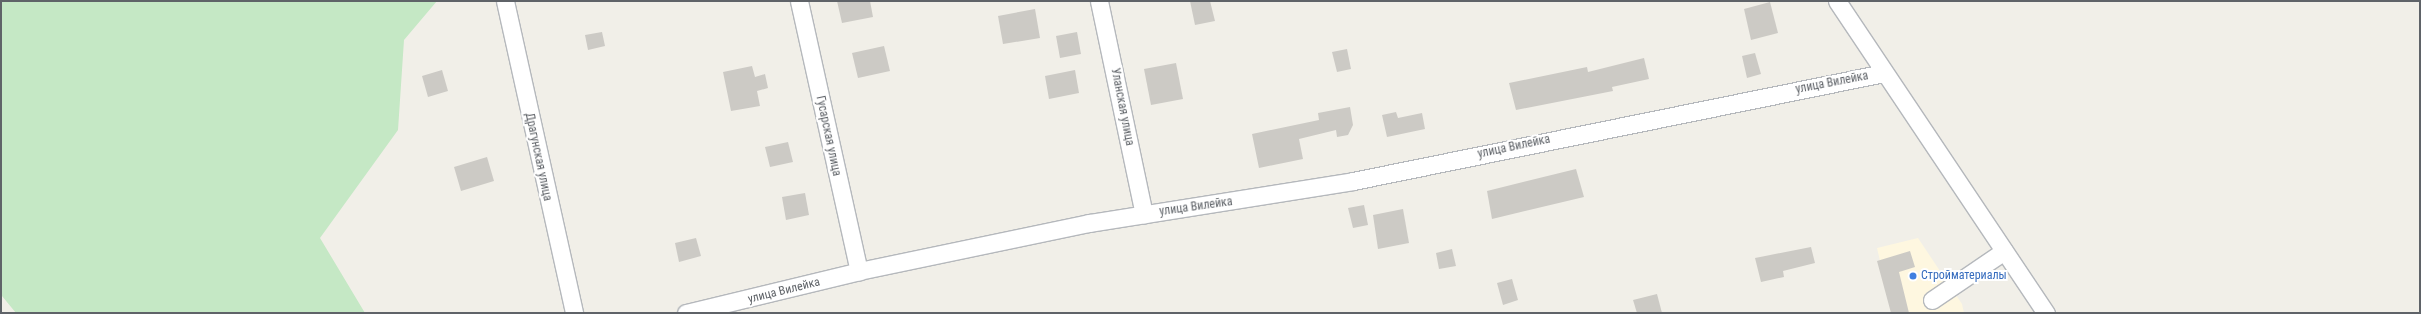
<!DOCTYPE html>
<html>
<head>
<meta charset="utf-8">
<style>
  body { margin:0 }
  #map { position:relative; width:2421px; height:314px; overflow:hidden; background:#f1efe8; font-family:"Roboto Condensed",sans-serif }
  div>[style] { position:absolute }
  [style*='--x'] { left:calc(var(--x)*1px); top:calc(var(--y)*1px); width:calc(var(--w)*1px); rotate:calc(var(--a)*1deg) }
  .commercial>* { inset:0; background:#fef7e0 }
  .green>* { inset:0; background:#c5e8c5 }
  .building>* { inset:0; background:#cccac5 }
  .roads { filter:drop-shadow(1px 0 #b5b8bc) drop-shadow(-1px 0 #b5b8bc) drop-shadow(0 1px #b5b8bc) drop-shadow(0 -1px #b5b8bc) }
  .minor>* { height:17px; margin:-8.5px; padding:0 8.5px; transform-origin:8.5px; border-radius:8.5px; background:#fff }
  .dots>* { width:11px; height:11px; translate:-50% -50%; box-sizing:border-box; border:2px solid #fff; border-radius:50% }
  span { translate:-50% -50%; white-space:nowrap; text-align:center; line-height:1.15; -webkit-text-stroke:4px #fff; paint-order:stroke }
  .street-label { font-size:12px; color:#5f6368 }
  .shop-label { font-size:12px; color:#366cbe }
  .left { translate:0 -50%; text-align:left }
  .frame { position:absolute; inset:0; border:2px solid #5f6368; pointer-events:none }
</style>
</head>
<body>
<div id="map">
  <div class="commercial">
    <div style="clip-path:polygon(1918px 238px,1962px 304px,1964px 313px,1892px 313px,1877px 248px)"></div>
  </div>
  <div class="green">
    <div style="clip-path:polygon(1px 1px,437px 1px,404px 40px,398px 130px,320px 238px,365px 313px,16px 313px,2px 296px)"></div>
  </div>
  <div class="building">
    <div style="clip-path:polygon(837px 1px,870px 1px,873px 17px,842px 23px)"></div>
    <div style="clip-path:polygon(1190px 1px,1210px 1px,1215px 21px,1195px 25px)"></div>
    <div style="clip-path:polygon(1770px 2px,1778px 33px,1751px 40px,1744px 9px)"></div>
    <div style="clip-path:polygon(1035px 9px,1040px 38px,1003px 44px,998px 16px)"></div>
    <div style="clip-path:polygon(602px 32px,605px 46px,588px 50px,585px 35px)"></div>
    <div style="clip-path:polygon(1077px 32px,1081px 54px,1060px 58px,1056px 36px)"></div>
    <div style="clip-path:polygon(884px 46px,890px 71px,858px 78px,852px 53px)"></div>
    <div style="clip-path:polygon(1347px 49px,1351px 69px,1337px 72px,1332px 52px)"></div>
    <div style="clip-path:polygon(1755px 53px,1761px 74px,1747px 78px,1742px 56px)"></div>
    <div style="clip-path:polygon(1644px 58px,1649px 79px,1612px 87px,1613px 91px,1516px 110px,1509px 83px,1587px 67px,1588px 72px)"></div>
    <div style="clip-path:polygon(1176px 63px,1183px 99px,1151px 105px,1144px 69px)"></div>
    <div style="clip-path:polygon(752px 66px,755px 77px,765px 74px,768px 88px,757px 91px,760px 106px,731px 111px,723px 72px)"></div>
    <div style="clip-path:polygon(442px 70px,448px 91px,428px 97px,422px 76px)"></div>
    <div style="clip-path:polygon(1075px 70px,1079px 93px,1049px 99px,1045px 76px)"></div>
    <div style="clip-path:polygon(1350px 107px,1353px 125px,1348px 135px,1337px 137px,1336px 130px,1299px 139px,1303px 159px,1259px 168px,1252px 134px,1319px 120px,1318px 113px)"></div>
    <div style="clip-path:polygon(1396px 112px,1398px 118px,1422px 113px,1425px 129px,1387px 137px,1382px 115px)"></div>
    <div style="clip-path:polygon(788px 142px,793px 162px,770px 167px,765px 147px)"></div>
    <div style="clip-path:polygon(487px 157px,494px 181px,461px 191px,454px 167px)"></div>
    <div style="clip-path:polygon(1576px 169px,1584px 197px,1492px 219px,1487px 191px)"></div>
    <div style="clip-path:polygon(805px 193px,809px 215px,786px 220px,782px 197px)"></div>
    <div style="clip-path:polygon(1364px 205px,1368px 225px,1353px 228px,1348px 208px)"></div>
    <div style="clip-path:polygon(1403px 209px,1409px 243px,1378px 249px,1373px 215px)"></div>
    <div style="clip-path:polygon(696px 238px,701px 256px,679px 262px,675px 243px)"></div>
    <div style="clip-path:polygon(1811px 247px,1815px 263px,1783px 271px,1784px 277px,1761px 282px,1755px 258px)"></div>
    <div style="clip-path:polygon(1452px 249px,1456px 266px,1439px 269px,1436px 253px)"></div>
    <div style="clip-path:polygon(1910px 251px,1915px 267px,1899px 272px,1909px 313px,1891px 313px,1877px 261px)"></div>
    <div style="clip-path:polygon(1512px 279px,1518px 300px,1503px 305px,1497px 283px)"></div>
    <div style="clip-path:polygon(1657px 294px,1662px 313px,1637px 313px,1633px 300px)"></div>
  </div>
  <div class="roads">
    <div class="minor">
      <div style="--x:505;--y:1;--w:320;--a:77.5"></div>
      <div style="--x:799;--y:1;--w:277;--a:77.5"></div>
      <div style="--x:1099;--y:1;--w:218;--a:78.1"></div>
      <div style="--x:1837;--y:1;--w:376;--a:56.2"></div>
      <div style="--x:1932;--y:300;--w:87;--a:-34.2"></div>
      <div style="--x:686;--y:313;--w:178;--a:-13.6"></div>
      <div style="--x:859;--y:271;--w:235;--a:-11.8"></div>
      <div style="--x:1089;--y:223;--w:267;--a:-9"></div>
      <div style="--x:1353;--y:181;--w:542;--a:-11.5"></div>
    </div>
  </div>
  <div class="dots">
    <div style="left:1913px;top:276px;background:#3f7fe0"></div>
  </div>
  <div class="street-label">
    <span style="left:1832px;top:83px;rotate:-11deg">улица Вилейка</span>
    <span style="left:1122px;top:107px;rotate:79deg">Уланская улица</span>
    <span style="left:828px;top:136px;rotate:78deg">Гусарская улица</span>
    <span style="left:1514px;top:147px;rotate:-12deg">улица Вилейка</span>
    <span style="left:538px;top:157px;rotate:78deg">Драгунская улица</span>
    <span style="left:1196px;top:207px;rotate:-8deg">улица Вилейка</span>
    <span style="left:784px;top:291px;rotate:-14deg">улица Вилейка</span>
  </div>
  <div class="shop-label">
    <span class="left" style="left:1921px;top:276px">Стройматериалы</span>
  </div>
  <div class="frame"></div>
</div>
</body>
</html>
